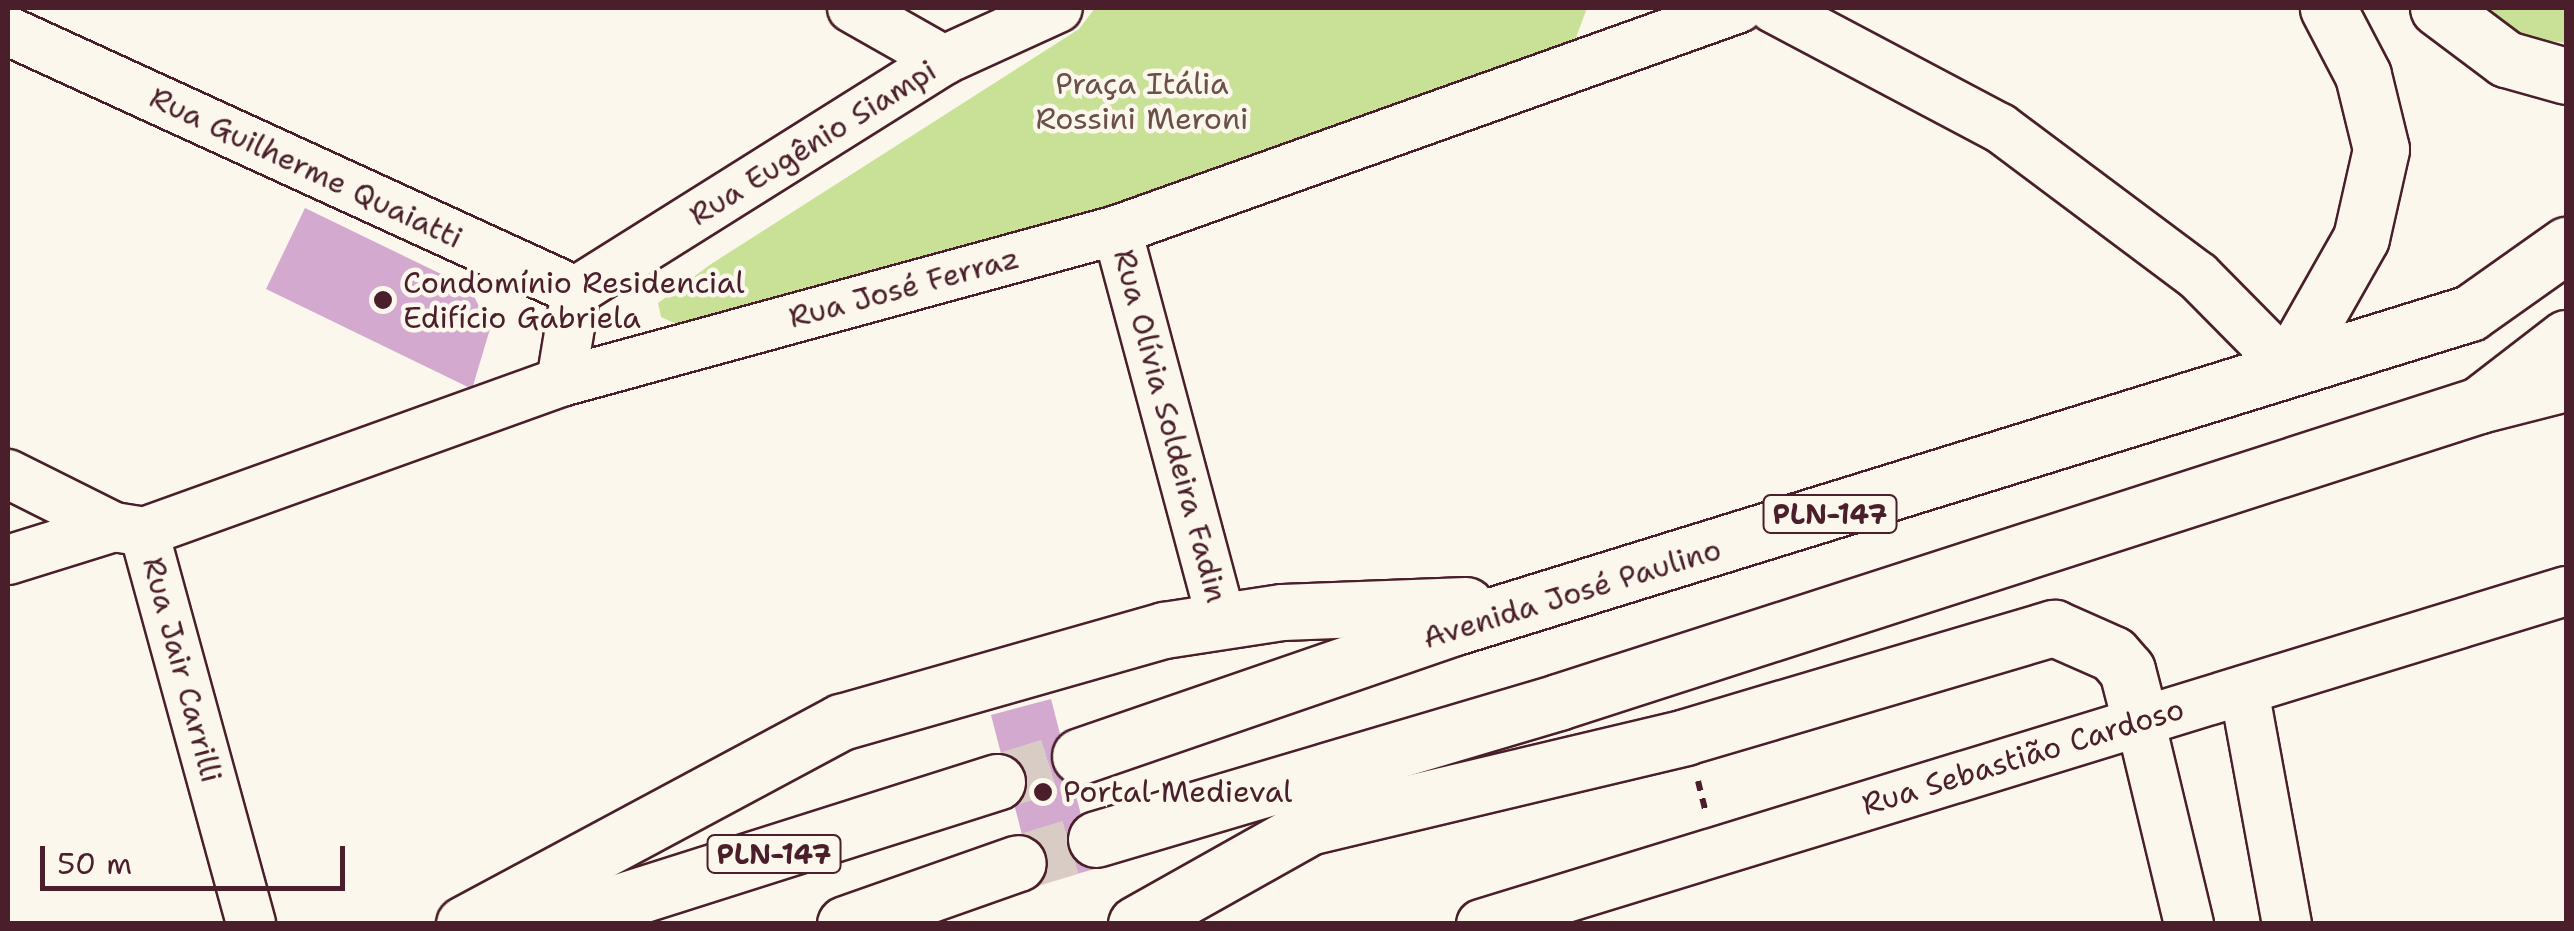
<!DOCTYPE html>
<html>
<head>
<meta charset="utf-8">
<style>
  body { margin:0 }
  #map { position:relative; width:2574px; height:931px; overflow:hidden; background:#fbf7ec; font-family:"Shantell Sans",sans-serif }
  div>[style] { position:absolute }
  [style*='--x'] { left:calc(var(--x)*1px); top:calc(var(--y)*1px); width:calc(var(--w)*1px); rotate:calc(var(--a)*1deg) }
  .green>* { inset:0; background:#c9e197 }
  .building>* { inset:0; background:#d3a9cf }
  .major-tunnel>* { height:55px; margin-top:-27.5px; transform-origin:0; background:repeating-linear-gradient(90deg,#d8ccc5 0 55px,transparent 0 83px) }
  .path>* { height:6px; margin-top:-3px; transform-origin:0; background:repeating-linear-gradient(90deg,#4a1f2b 0 10px,transparent 0 18px) }
  .roads { filter:drop-shadow(2px 0 #4a1f2b) drop-shadow(-2px 0 #4a1f2b) drop-shadow(0 2px #4a1f2b) drop-shadow(0 -2px #4a1f2b) }
  .minor>* { height:48px; margin:-24px; padding:0 24px; transform-origin:24px; border-radius:24px; background:#fbf7ec }
  .major>* { height:55px; margin:-27.5px; padding:0 27.5px; transform-origin:27.5px; border-radius:27.5px; background:#fbf7ec }
  .highway>* { height:55px; margin:-27.5px; padding:0 27.5px; transform-origin:27.5px; border-radius:27.5px; background:#fbf7ec }
  .dots>* { width:28px; height:28px; translate:-50% -50%; box-sizing:border-box; border:5px solid #fbf7ec; border-radius:50% }
  span { translate:-50% -50%; white-space:nowrap; text-align:center; line-height:1.15; -webkit-text-stroke:9px #fbf7ec; paint-order:stroke }
  .shield-label span { padding:2px 8px; background:#fbf7ec; border:2px solid; border-radius:8px; -webkit-text-stroke-width:0 }
  .shield-label { font-size:28px; color:#4a1f2b; font-weight:700 }
  .park-label { font-size:30px; color:#6a5046 }
  .street-label { font-size:30px; color:#4a1f2b }
  .poi-label { font-size:30px; color:#4a1f2b }
  .left { translate:0 -50%; text-align:left }
  .frame { position:absolute; inset:0; border:10px solid #4a1f2b; pointer-events:none }
  .scale { position:absolute; left:40px; top:846px; width:305px; height:45px; box-sizing:border-box; border:5px solid #4a1f2b; border-top:0; padding-left:12px; font-size:30px; line-height:35px; white-space:nowrap; color:#4a1f2b; -webkit-text-stroke:8px #fbf7ec; paint-order:stroke }
</style>
</head>
<body>
<div id="map">
  <div class="green">
    <div style="clip-path:polygon(1095px 8px,1587px 8px,1574px 43px,1184px 187px,685px 328px,661px 317px,658px 303px,711px 264px,1079px 29px)"></div>
    <div style="clip-path:polygon(2469px 8px,2566px 8px,2566px 43px,2526px 38px)"></div>
  </div>
  <div class="building">
    <div style="clip-path:polygon(305px 208px,470px 288px,490px 329px,472px 389px,266px 289px)"></div>
    <div style="clip-path:polygon(1051px 699px,1095px 869px,1035px 885px,991px 715px)"></div>
  </div>
  <div class="major-tunnel">
    <div style="--x:997;--y:782;--w:87;--a:-17.4"></div>
    <div style="--x:1018;--y:863;--w:82;--a:-17.1"></div>
  </div>
  <div class="path">
    <div style="--x:1698;--y:781;--w:33;--a:76"></div>
  </div>
  <div class="roads">
    <div class="minor">
      <div style="--x:852;--y:8;--w:106;--a:29.5"></div>
      <div style="--x:1773;--y:8;--w:257;--a:27.9"></div>
      <div style="--x:2000;--y:128;--w:247;--a:36.8"></div>
      <div style="--x:2198;--y:276;--w:128;--a:45.3"></div>
      <div style="--x:8;--y:31;--w:625;--a:24.6"></div>
      <div style="--x:576;--y:291;--w:92;--a:99.4"></div>
      <div style="--x:1117;--y:230;--w:406;--a:75"></div>
      <div style="--x:576;--y:291;--w:434;--a:-32.1"></div>
      <div style="--x:944;--y:60;--w:125;--a:-24.5"></div>
      <div style="--x:8;--y:474;--w:119;--a:26.6"></div>
      <div style="--x:144;--y:532;--w:406;--a:74.7"></div>
      <div style="--x:8;--y:560;--w:111;--a:-17.3"></div>
      <div style="--x:114;--y:527;--w:30;--a:9"></div>
      <div style="--x:144;--y:532;--w:443;--a:-19.8"></div>
      <div style="--x:561;--y:382;--w:576;--a:-15.29"></div>
      <div style="--x:1117;--y:230;--w:660;--a:-19.64"></div>
      <div style="--x:2244;--y:690;--w:238;--a:79.6"></div>
      <div style="--x:2140;--y:720;--w:210;--a:76.5"></div>
      <div style="--x:1481;--y:924;--w:1135;--a:-17.06"></div>
    </div>
    <div class="major">
      <div style="--x:1080;--y:756;--w:397;--a:-19"></div>
      <div style="--x:1455;--y:627;--w:1062;--a:-17.19"></div>
      <div style="--x:2470;--y:313;--w:118;--a:-35.3"></div>
      <div style="--x:1304;--y:828;--w:392;--a:-13.4"></div>
      <div style="--x:1685;--y:737;--w:385;--a:-16.5"></div>
      <div style="--x:2054;--y:628;--w:64;--a:23.8"></div>
      <div style="--x:2113;--y:654;--w:21;--a:49"></div>
      <div style="--x:2127;--y:670;--w:52;--a:75.4"></div>
      <div style="--x:1096;--y:839;--w:482;--a:-16.5"></div>
      <div style="--x:1558;--y:702;--w:968;--a:-17.87"></div>
      <div style="--x:2479;--y:405;--w:110;--a:-37.6"></div>
      <div style="--x:464;--y:924;--w:428;--a:-28.2"></div>
      <div style="--x:841;--y:722;--w:336;--a:-15.9"></div>
      <div style="--x:1164;--y:630;--w:119;--a:-8.7"></div>
      <div style="--x:1282;--y:612;--w:184;--a:-2.2"></div>
      <div style="--x:549;--y:924;--w:470;--a:-17.6"></div>
      <div style="--x:845;--y:924;--w:183;--a:-19.4"></div>
      <div style="--x:1136;--y:924;--w:227;--a:-29.3"></div>
    </div>
    <div class="highway">
      <div style="--x:2438;--y:8;--w:85;--a:36.9"></div>
      <div style="--x:2506;--y:59;--w:62;--a:15.8"></div>
      <div style="--x:2288;--y:367;--w:148;--a:-60.5"></div>
      <div style="--x:2361;--y:238;--w:91;--a:-77.3"></div>
      <div style="--x:2381;--y:149;--w:76;--a:-103.7"></div>
      <div style="--x:2363;--y:75;--w:76;--a:-117.6"></div>
      <div style="--x:2479;--y:405;--w:90;--a:-14.2"></div>
    </div>
  </div>
  <div class="dots">
    <div style="left:383px;top:300px;background:#4a1f2b"></div>
    <div style="left:1043px;top:792px;background:#4a1f2b"></div>
  </div>
  <div class="shield-label">
    <span style="left:1830px;top:514px">PLN-147</span>
    <span style="left:774px;top:854px">PLN-147</span>
  </div>
  <div class="park-label">
    <span style="left:1142px;top:101px">Praça Itália<br>Rossini Meroni</span>
  </div>
  <div class="street-label">
    <span style="left:813px;top:143px;rotate:-32deg">Rua Eugênio Siampi</span>
    <span style="left:306px;top:168px;rotate:25deg">Rua Guilherme Quaiatti</span>
    <span style="left:904px;top:288px;rotate:-15deg">Rua José Ferraz</span>
    <span style="left:1170px;top:426px;rotate:75deg">Rua Olívia Soldeira Fadin</span>
    <span style="left:1572px;top:594px;rotate:-17deg">Avenida José Paulino</span>
    <span style="left:182px;top:670px;rotate:75deg">Rua Jair Carrilli</span>
    <span style="left:2023px;top:757px;rotate:-17deg">Rua Sebastião Cardoso</span>
  </div>
  <div class="poi-label">
    <span class="left" style="left:403px;top:300px">Condomínio Residencial<br>Edifício Gabriela</span>
    <span class="left" style="left:1063px;top:792px">Portal Medieval</span>
  </div>
  <div class="frame"></div>
  <div class="scale">50 m</div>
</div>
</body>
</html>
